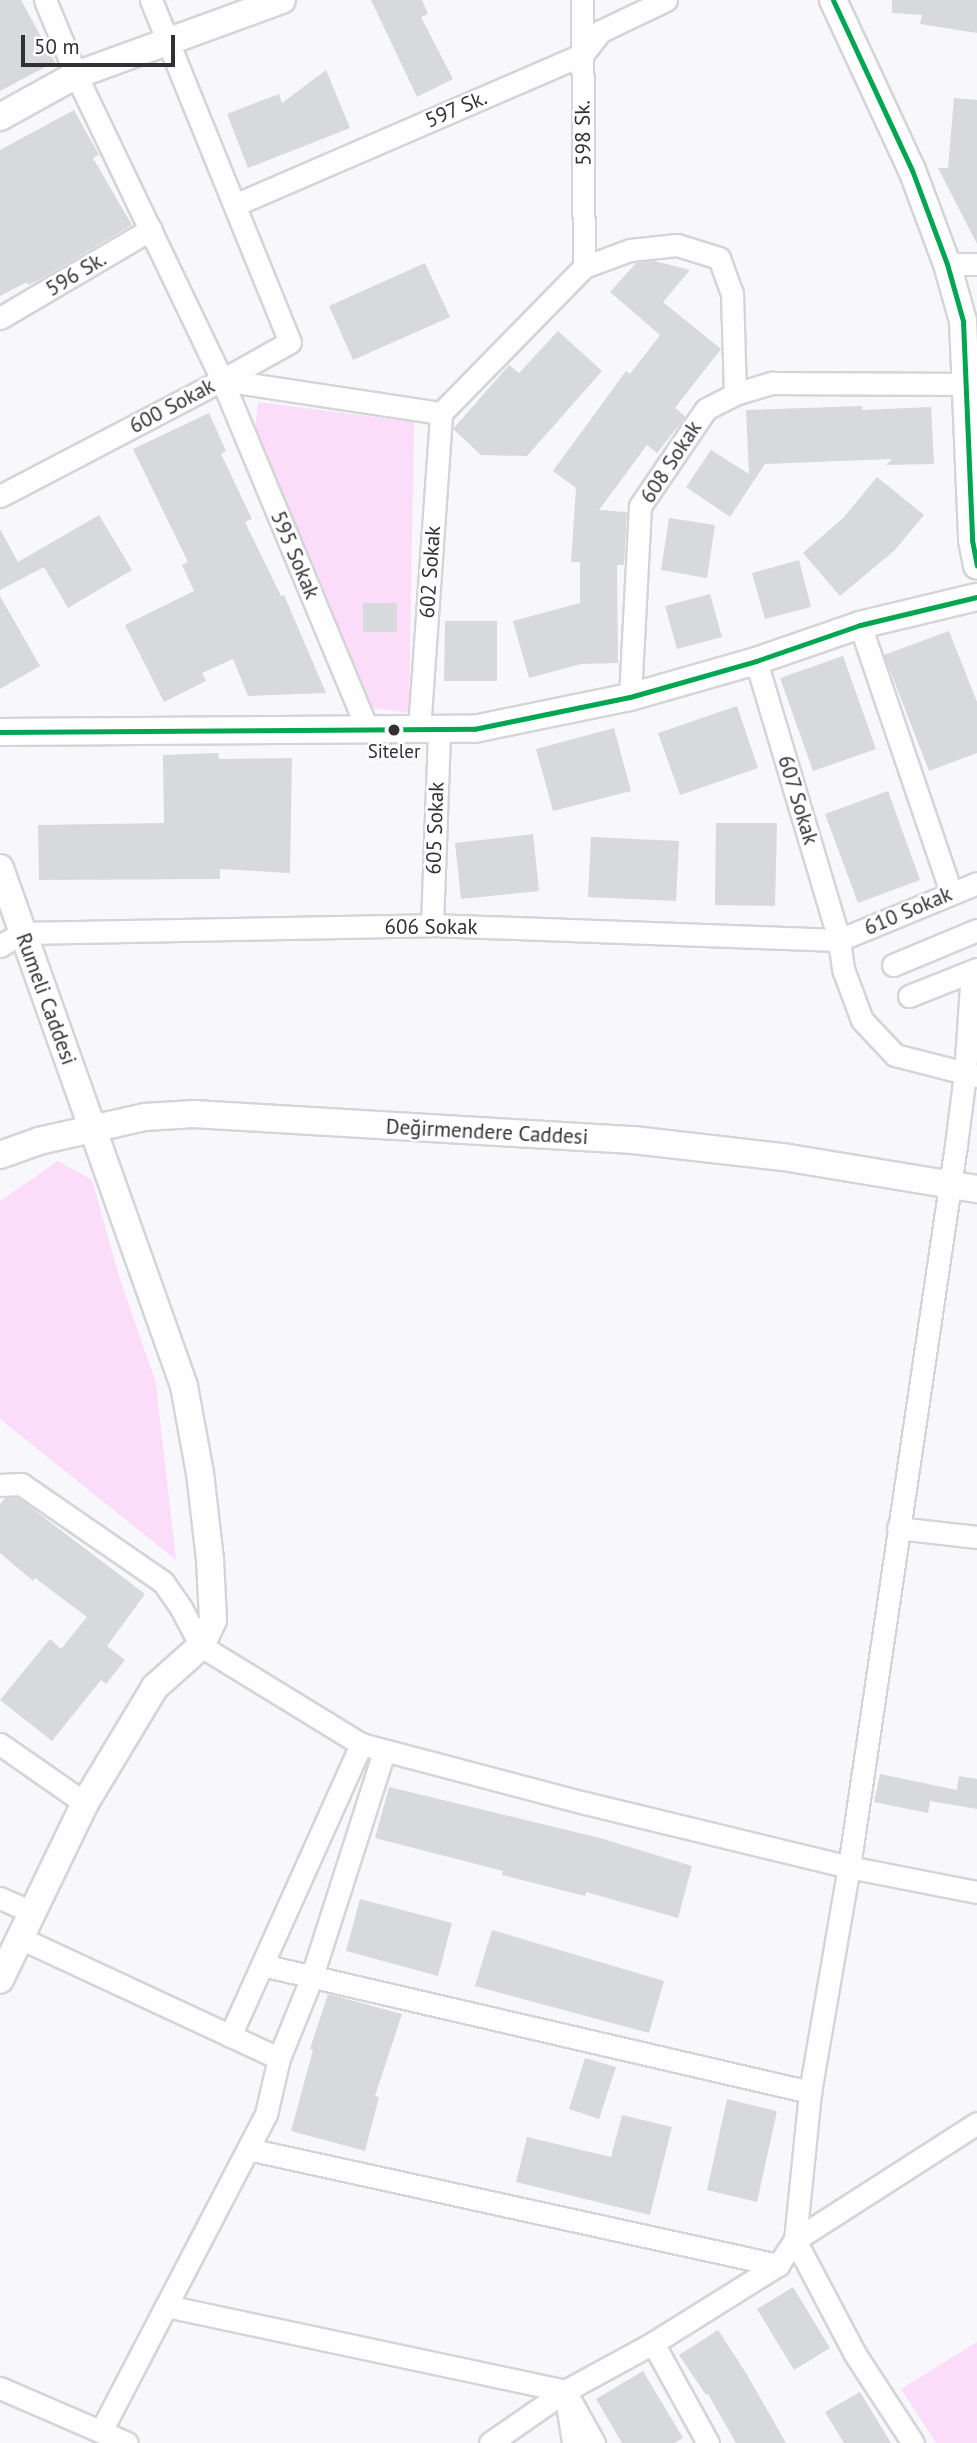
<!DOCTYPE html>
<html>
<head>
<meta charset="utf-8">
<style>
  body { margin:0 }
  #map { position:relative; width:977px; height:2443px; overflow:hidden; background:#f8f8fc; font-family:"PT Sans",sans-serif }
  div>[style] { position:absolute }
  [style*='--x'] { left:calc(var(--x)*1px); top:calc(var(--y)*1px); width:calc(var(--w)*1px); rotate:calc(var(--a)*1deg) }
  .green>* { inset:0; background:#fbddf9 }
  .building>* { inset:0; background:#d8d9dc }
  .roads { filter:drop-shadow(2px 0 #d5d5d8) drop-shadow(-2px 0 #d5d5d8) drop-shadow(0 2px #d5d5d8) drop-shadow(0 -2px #d5d5d8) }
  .minor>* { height:21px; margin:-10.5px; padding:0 10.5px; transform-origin:10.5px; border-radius:10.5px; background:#fefeff }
  .tertiary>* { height:26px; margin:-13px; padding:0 13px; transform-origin:13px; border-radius:13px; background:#fefeff }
  .bus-1>* { height:5px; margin:-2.5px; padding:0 2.5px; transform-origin:2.5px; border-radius:2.5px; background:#00a651 }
  .dots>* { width:19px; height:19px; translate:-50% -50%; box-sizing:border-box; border:4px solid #fff; border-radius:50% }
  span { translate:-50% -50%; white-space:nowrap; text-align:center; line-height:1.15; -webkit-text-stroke:5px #fff; paint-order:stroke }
  .bus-label { font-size:19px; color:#313134 }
  .street-label { font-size:21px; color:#313134 }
  .scale { position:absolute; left:21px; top:35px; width:154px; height:32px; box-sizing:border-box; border:4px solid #313134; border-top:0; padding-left:9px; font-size:21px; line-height:24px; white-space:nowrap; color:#313134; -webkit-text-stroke:5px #fff; paint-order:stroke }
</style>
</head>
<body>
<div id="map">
  <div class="green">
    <div style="clip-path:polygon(258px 402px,414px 422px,409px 713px,371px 708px,255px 429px)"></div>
    <div style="clip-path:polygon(58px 1161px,92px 1180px,120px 1279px,156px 1383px,176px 1560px,0 1419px,0 1201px)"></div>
    <div style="clip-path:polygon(977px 2342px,977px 2443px,936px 2443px,901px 2389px)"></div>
  </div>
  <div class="building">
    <div style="clip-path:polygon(0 0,21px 0,55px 62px,0 91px)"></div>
    <div style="clip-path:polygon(371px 0,422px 0,428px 14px,421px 17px,453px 79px,417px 97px)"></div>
    <div style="clip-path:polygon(892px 0,977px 0,977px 33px,920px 24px,922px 15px,892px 13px)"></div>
    <div style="clip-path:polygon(326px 70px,350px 128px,248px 168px,227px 114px,279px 94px,282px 103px)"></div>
    <div style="clip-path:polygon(954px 98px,977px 100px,977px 244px,938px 168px,948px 168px)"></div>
    <div style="clip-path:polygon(74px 110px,99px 155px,93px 158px,132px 225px,41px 279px,28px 285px,27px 282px,0 296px,0 150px)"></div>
    <div style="clip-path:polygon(654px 261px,690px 270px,663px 302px,721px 349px,675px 408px,685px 416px,684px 419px,657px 453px,647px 445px,599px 510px,627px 512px,624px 565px,617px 565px,618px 663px,581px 664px,529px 678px,513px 621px,580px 603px,580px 562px,571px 562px,576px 488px,553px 471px,626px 371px,630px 374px,660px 335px,610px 292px,636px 263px)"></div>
    <div style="clip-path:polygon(425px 263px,450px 317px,353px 360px,329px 306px)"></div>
    <div style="clip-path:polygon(558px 331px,602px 371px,527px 456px,481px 455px,453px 429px,509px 365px,519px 373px)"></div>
    <div style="clip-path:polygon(862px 406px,862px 410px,931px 407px,934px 464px,886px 465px,892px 459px,765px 464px,730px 517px,686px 487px,711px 450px,749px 474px,746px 410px)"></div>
    <div style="clip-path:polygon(209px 413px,226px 451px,221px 454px,252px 519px,245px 522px,281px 596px,284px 595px,326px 693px,248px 696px,233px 659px,202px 673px,206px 681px,164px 702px,125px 625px,194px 591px,182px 565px,188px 562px,133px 449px)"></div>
    <div style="clip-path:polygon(877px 477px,924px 515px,895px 550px,840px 596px,803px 553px,844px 517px)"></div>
    <div style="clip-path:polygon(99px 515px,132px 570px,68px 608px,44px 567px,0 590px,0 529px,18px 562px)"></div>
    <div style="clip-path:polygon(669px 518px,715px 525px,707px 578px,661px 570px)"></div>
    <div style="clip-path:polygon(799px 560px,811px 607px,765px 619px,752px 573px)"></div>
    <div style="clip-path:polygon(710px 594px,722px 637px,677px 649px,665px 606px)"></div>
    <div style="clip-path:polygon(0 596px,40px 666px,0 689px)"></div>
    <div style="clip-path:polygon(363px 603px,397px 603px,397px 632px,363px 632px)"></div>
    <div style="clip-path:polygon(445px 621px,497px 621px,497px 681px,444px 681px)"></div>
    <div style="clip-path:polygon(949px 631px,977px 702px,977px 753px,929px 771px,884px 655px)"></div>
    <div style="clip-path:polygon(843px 656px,876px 749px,813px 771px,780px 678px)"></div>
    <div style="clip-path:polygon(737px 706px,758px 768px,680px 795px,658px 733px)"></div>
    <div style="clip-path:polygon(614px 728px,631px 791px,553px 811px,536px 749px)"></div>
    <div style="clip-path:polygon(218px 753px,219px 759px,292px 758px,290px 873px,220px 869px,220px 879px,39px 880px,38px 825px,164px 823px,163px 755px)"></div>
    <div style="clip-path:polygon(888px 791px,920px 880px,858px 903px,825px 814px)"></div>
    <div style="clip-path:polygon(716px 823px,777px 823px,775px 906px,715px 905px)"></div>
    <div style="clip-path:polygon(533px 834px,539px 891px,461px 899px,455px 843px)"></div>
    <div style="clip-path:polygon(591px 837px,679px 841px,676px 901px,588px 897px)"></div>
    <div style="clip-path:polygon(17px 1497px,145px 1594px,107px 1646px,125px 1660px,106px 1684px,101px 1680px,52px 1741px,0 1700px,50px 1639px,61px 1649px,87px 1617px,35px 1578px,33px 1581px,0 1553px,0 1504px,5px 1498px)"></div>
    <div style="clip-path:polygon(880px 1774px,957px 1790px,959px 1776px,977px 1779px,977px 1809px,930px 1801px,928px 1813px,874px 1802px)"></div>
    <div style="clip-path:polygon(389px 1787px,600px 1838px,692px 1866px,678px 1918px,586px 1892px,585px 1896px,502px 1875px,503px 1871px,375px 1838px)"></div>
    <div style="clip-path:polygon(360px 1899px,452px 1923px,438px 1976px,346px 1951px)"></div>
    <div style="clip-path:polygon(492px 1930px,664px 1981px,649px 2033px,475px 1986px)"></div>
    <div style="clip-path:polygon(328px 1994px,402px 2014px,375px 2096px,379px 2097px,365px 2151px,291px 2131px,313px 2050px,310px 2049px)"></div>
    <div style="clip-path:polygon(585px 2058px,616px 2067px,599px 2119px,569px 2109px)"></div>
    <div style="clip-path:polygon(727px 2099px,777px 2111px,757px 2202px,707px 2190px)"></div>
    <div style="clip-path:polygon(622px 2115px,672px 2127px,650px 2215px,516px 2182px,527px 2137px,611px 2157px)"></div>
    <div style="clip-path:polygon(793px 2287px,830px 2348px,794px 2370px,757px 2309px)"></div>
    <div style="clip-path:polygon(718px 2330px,746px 2373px,786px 2443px,736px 2443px,708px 2394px,706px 2395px,679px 2355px)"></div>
    <div style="clip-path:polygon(643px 2371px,683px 2438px,674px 2443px,622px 2443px,596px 2399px)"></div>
    <div style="clip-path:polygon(860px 2392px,891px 2443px,844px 2443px,825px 2412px)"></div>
  </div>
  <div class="roads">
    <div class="minor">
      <div style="--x:45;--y:0;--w:81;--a:67.5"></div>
      <div style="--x:76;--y:75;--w:338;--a:64.4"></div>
      <div style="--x:222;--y:380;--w:379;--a:67.4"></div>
      <div style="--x:151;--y:0;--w:369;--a:67.9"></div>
      <div style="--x:290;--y:342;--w:78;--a:150.8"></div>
      <div style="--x:582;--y:0;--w:267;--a:89.6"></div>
      <div style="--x:237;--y:204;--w:376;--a:-23.4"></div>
      <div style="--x:582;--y:55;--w:31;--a:-52"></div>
      <div style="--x:601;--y:31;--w:72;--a:-25.5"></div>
      <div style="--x:947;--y:264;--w:30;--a:0"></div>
      <div style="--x:0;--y:318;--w:175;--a:-30.5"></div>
      <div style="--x:441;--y:413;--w:204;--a:-45.6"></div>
      <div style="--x:584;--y:267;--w:49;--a:-20.3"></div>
      <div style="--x:630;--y:250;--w:47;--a:-6.1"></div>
      <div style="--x:677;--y:245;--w:44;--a:17.2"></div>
      <div style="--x:719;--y:258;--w:37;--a:70"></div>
      <div style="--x:732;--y:293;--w:101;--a:88.3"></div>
      <div style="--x:0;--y:496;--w:250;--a:-27.6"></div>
      <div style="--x:222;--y:380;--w:221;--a:8.6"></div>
      <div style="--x:860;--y:625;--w:283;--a:71.2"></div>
      <div style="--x:756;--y:661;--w:291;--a:73.4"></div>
      <div style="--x:839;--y:940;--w:29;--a:82"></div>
      <div style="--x:843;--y:969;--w:54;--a:69.6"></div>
      <div style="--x:862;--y:1020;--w:48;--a:46.7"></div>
      <div style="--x:895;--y:1055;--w:85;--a:14.4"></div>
      <div style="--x:630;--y:697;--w:191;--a:-87"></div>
      <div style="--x:640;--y:506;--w:117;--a:-55.8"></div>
      <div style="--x:706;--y:409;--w:33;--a:-27"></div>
      <div style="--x:735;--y:394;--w:39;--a:-17"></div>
      <div style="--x:772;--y:383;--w:193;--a:0.3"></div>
      <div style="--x:419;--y:730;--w:318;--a:-86"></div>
      <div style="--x:432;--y:925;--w:195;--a:-87.9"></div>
      <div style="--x:0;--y:946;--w:26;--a:-31"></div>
      <div style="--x:22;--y:933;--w:410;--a:-1.1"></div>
      <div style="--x:432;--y:925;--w:407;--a:2.1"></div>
      <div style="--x:839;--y:940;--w:149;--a:-22.4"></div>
      <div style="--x:893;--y:965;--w:91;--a:-22.6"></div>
      <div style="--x:909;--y:996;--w:73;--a:-21.7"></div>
      <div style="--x:0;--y:1485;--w:21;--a:-3"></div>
      <div style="--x:21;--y:1484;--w:173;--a:34.6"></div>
      <div style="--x:163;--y:1582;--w:32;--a:55"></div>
      <div style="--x:181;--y:1608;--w:43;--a:62.2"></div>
      <div style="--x:201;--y:1646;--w:188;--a:31.5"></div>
      <div style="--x:361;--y:1744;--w:232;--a:14.8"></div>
      <div style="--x:585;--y:1803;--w:272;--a:13.6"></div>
      <div style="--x:849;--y:1867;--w:130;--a:11.1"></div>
      <div style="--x:898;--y:1528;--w:80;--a:6.5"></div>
      <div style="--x:0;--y:1744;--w:103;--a:34.8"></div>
      <div style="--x:0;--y:1898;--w:35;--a:24"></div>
      <div style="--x:20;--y:1938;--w:285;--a:24.9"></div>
      <div style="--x:262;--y:1965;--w:563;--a:13.05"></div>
      <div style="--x:230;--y:2036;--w:320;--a:-65.8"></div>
      <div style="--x:248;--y:2149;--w:543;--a:12.35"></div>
      <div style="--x:166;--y:2306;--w:408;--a:12"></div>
      <div style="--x:565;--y:2391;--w:60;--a:60.9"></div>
      <div style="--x:653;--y:2343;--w:114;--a:61.2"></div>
      <div style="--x:0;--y:2388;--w:138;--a:23.4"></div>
      <div style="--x:567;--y:2404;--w:39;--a:81"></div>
      <div style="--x:101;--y:2431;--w:357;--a:-62.5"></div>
      <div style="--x:266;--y:2114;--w:57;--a:-76.9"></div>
      <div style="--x:279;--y:2058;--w:85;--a:-67.9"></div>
      <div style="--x:311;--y:1979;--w:239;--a:-72.2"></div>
      <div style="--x:490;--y:2443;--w:91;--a:-34.7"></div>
      <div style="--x:565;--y:2391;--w:100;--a:-28.6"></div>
      <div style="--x:653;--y:2343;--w:147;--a:-32"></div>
      <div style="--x:778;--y:2265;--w:30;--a:-56"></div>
      <div style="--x:795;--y:2240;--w:216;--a:-32.7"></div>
      <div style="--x:913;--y:2443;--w:106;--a:-123.1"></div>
      <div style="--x:855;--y:2354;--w:129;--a:-117.8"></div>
      <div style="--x:795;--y:2240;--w:149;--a:-84.2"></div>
      <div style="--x:810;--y:2092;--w:228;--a:-80.2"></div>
      <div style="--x:849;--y:1867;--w:730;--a:-81.57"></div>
      <div style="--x:956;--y:1145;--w:72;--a:-82.8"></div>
      <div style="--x:965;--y:1074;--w:103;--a:-86.1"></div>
    </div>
    <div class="tertiary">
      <div style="--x:833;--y:0;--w:187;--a:65.1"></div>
      <div style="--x:912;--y:170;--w:100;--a:69.6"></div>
      <div style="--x:947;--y:264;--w:59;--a:74.3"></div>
      <div style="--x:963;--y:321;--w:219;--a:87.6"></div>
      <div style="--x:972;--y:540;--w:26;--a:79"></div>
      <div style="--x:0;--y:117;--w:87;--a:-28.9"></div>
      <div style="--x:76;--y:75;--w:219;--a:-20"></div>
      <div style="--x:0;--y:732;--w:474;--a:-0.4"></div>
      <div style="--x:474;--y:729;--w:159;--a:-11.6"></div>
      <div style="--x:630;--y:697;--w:131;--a:-15.9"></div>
      <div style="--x:756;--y:661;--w:110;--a:-19.1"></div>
      <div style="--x:860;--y:625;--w:120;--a:-13.5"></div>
      <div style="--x:0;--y:868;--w:550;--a:70.44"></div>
      <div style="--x:184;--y:1386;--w:88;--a:79.6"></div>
      <div style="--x:200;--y:1473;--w:88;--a:83.4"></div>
      <div style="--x:210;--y:1560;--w:60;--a:87.1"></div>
      <div style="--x:213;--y:1620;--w:29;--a:115"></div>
      <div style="--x:201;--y:1646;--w:62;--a:138.3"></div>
      <div style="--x:155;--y:1687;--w:135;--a:121.1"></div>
      <div style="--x:85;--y:1803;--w:196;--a:115.7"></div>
      <div style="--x:0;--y:1155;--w:41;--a:-19.7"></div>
      <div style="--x:39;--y:1141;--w:109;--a:-12.8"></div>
      <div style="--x:145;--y:1117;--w:49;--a:-3.5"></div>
      <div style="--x:194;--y:1114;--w:440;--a:3.4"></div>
      <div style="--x:633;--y:1140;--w:151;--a:6.5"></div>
      <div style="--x:783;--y:1157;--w:197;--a:9.4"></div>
    </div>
  </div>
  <div class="bus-1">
    <div style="--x:833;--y:0;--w:187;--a:65.1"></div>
    <div style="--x:912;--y:170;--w:100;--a:69.6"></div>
    <div style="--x:947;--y:264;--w:59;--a:74.3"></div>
    <div style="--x:963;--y:321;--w:219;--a:87.6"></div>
    <div style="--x:972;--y:540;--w:26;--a:79"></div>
    <div style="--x:0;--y:732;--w:474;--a:-0.4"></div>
    <div style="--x:474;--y:729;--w:159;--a:-11.6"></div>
    <div style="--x:630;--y:697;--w:131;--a:-15.9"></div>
    <div style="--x:756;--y:661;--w:110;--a:-19.1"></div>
    <div style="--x:860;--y:625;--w:120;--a:-13.5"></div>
  </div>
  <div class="dots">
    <div style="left:394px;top:730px;background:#313134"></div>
  </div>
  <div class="bus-label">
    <span style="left:394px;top:752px">Siteler</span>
  </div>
  <div class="street-label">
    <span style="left:456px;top:109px;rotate:-23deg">597 Sk.</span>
    <span style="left:583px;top:133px;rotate:-91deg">598 Sk.</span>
    <span style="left:76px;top:274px;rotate:-31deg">596 Sk.</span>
    <span style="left:172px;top:406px;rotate:-28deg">600 Sokak</span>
    <span style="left:671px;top:462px;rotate:-57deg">608 Sokak</span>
    <span style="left:295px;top:555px;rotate:67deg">595 Sokak</span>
    <span style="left:430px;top:572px;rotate:-86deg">602 Sokak</span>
    <span style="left:798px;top:800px;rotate:73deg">607 Sokak</span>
    <span style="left:435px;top:828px;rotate:-88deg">605 Sokak</span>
    <span style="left:908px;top:911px;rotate:-23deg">610 Sokak</span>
    <span style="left:431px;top:927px">606 Sokak</span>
    <span style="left:46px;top:999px;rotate:70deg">Rumeli Caddesi</span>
    <span style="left:487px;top:1132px;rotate:3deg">Değirmendere Caddesi</span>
  </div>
  <div class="scale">50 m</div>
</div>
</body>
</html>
